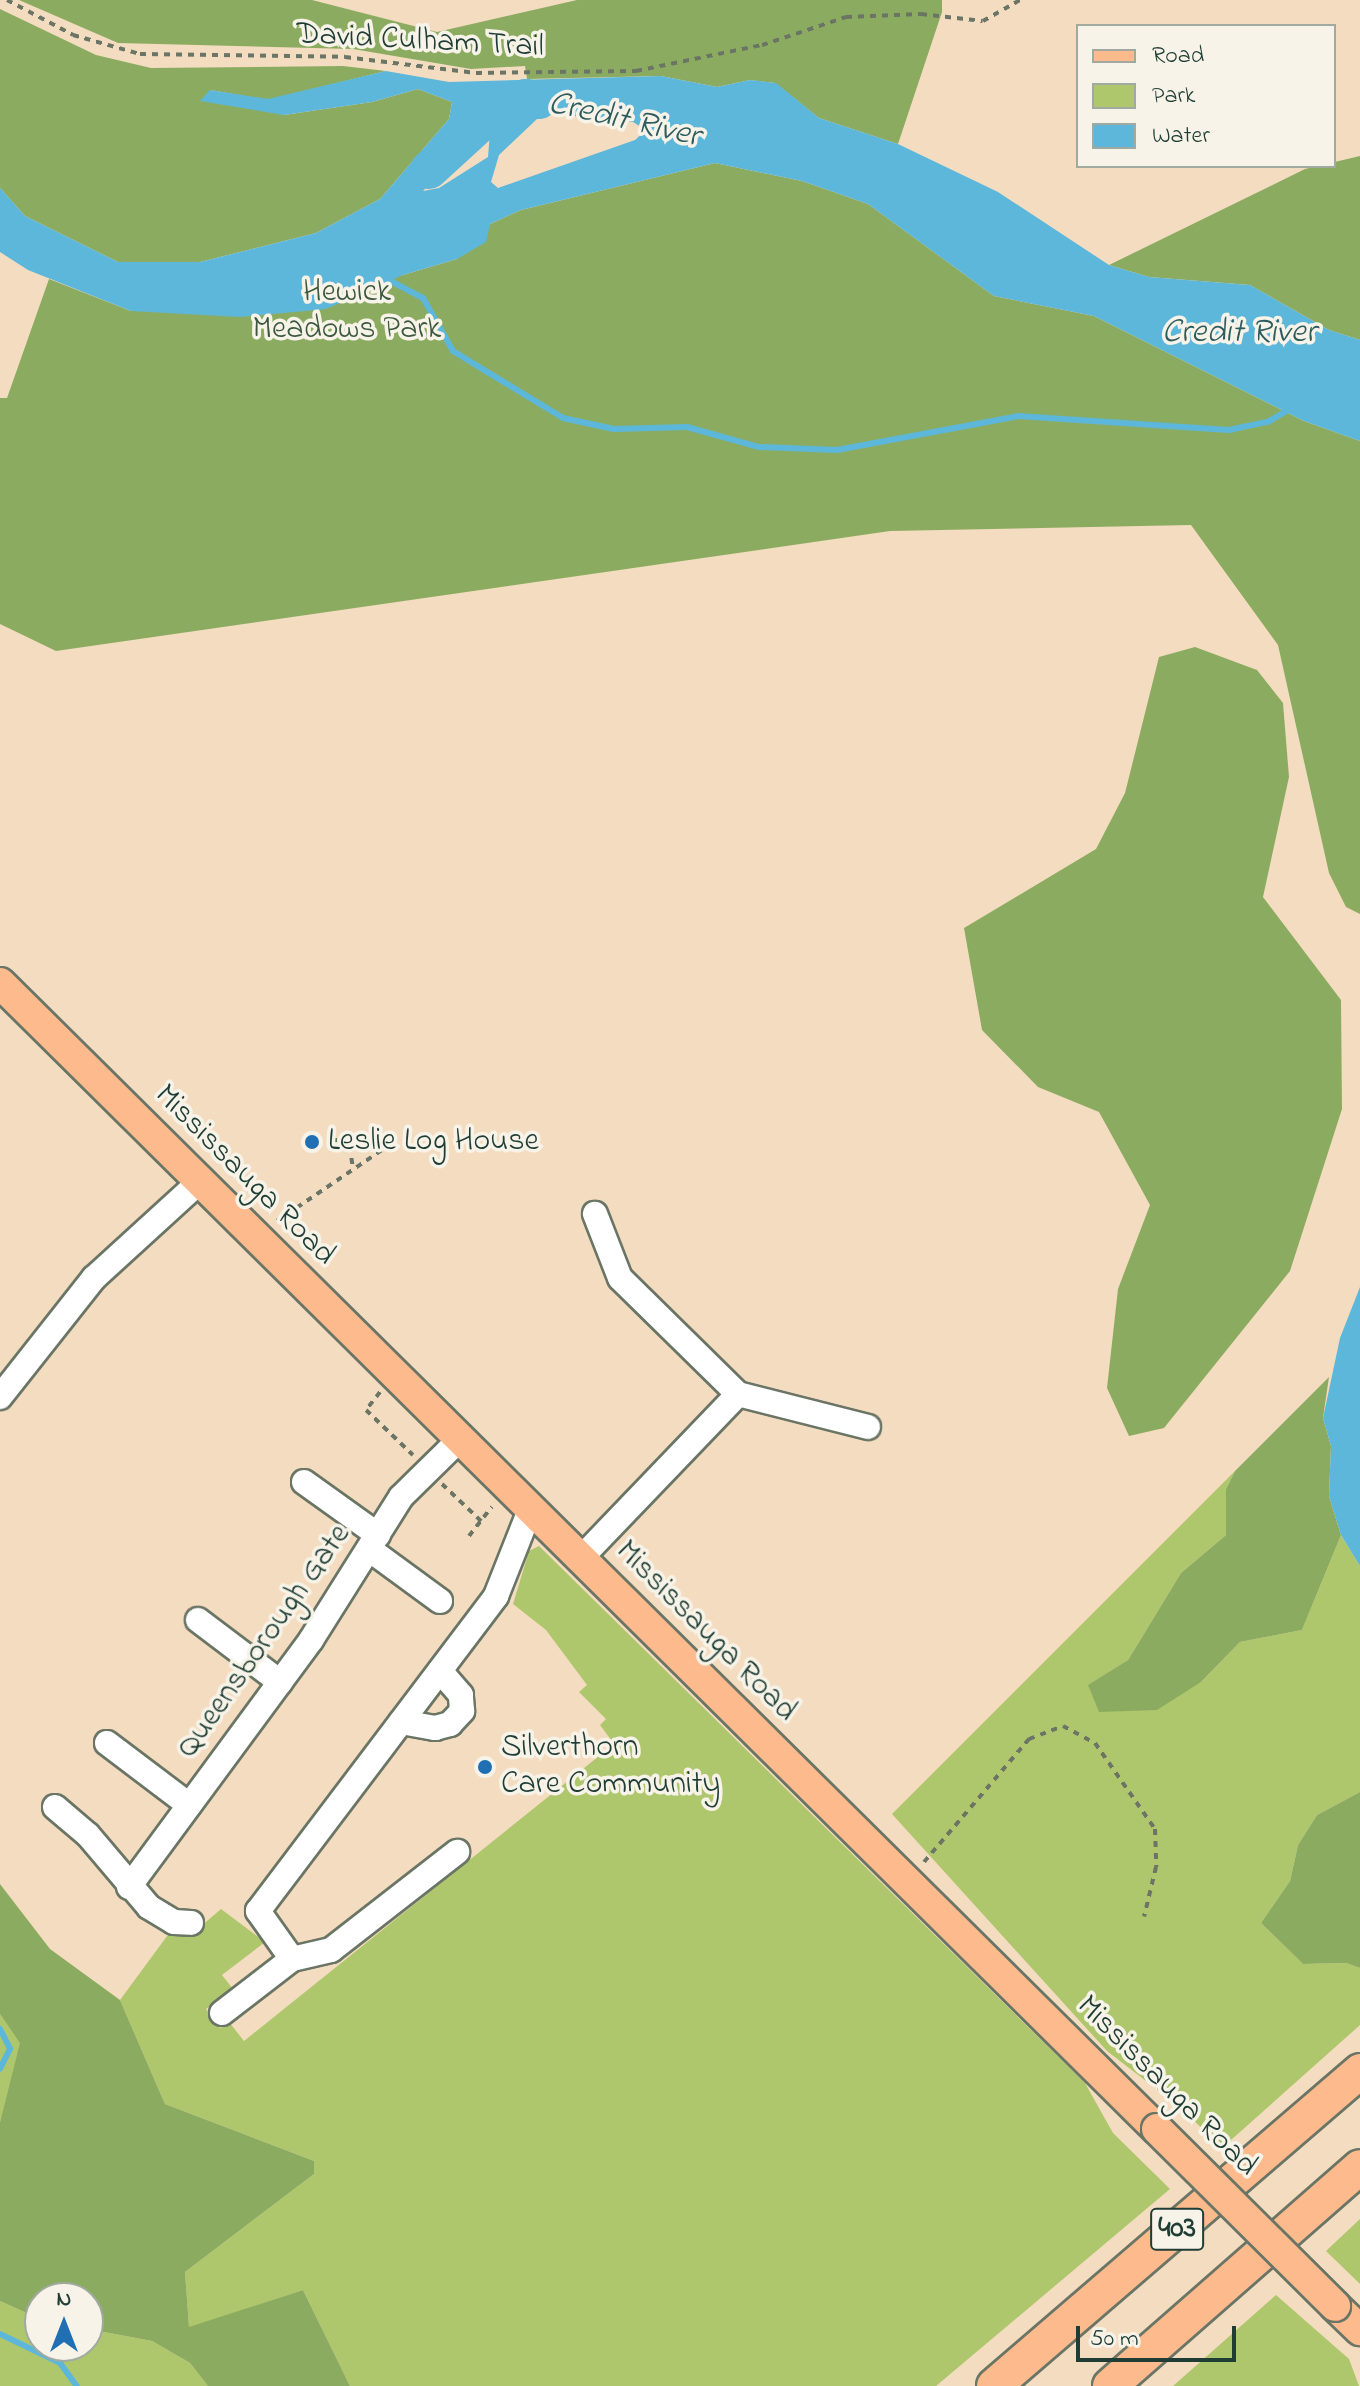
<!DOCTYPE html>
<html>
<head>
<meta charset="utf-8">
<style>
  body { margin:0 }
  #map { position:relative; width:1360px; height:2386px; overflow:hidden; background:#f4dcc0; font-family:"Indie Flower",sans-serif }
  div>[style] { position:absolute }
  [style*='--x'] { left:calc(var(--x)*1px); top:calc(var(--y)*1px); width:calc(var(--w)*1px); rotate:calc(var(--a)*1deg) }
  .green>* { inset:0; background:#afc76c }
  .forest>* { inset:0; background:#8bac60 }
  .water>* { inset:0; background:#5db7db }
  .stream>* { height:6px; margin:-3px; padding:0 3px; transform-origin:3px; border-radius:3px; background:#5db7db }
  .river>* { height:38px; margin:-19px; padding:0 19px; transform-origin:19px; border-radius:19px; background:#5db7db }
  .path>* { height:4px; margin-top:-2px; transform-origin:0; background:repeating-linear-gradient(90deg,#6a7565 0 6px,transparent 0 12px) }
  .roads { filter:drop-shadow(2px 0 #6a7565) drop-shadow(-2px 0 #6a7565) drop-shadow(0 2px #6a7565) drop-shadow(0 -2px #6a7565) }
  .minor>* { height:24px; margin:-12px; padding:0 12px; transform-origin:12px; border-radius:12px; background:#fff }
  .major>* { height:30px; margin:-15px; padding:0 15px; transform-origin:15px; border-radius:15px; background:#fcba8d }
  .highway>* { height:34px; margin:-17px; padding:0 17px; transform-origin:17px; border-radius:17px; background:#fcba8d }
  .bridges { filter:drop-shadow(2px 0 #6a7565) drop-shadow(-2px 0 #6a7565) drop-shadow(0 2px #6a7565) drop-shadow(0 -2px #6a7565) }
  .major-bridge>* { height:30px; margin:-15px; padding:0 15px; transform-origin:15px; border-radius:15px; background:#fcba8d }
  .dots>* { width:22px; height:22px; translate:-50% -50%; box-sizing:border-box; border:4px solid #f7f3e8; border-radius:50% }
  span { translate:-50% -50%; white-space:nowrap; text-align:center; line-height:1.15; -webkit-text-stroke:7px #f7f3e8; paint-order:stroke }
  .shield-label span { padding:2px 6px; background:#f7f3e8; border:2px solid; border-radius:6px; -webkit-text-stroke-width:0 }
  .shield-label { font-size:30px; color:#1f3d34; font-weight:700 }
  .street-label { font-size:32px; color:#1f3d34 }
  .park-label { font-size:32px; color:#3c593f }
  .poi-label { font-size:32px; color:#1f3d34 }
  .left { translate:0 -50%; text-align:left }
  .water-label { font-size:34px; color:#2e5c5e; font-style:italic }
  .legend { position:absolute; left:1076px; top:24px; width:260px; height:144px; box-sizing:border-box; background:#f7f3e8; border:2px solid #a1aaa0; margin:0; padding:10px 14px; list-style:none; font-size:24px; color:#1f3d34 }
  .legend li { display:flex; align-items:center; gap:16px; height:40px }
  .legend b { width:40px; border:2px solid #a1aaa0 }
  .north { position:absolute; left:24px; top:2282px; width:80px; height:80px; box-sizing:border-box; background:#f7f3e8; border:2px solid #a1aaa0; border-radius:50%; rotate:0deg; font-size:22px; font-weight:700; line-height:32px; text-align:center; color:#1f3d34 }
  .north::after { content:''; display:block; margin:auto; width:28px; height:36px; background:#1f6fb2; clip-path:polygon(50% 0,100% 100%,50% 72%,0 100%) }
  .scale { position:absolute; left:1076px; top:2326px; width:160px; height:36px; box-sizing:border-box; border:4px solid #1f3d34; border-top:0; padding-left:10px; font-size:24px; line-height:28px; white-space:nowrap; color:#1f3d34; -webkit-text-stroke:6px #f7f3e8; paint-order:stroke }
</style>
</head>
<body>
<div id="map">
  <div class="green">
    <div style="clip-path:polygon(1235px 1471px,1226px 1489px,1226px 1535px,1181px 1573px,1128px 1660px,1089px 1685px,1201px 1682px,1240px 1642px,1302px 1630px,1341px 1535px,1360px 1566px,1360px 1792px,1317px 1815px,1298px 1845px,1290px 1881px,1261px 1923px,1303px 1964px,1346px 1963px,1360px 1968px,1360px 2025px,1222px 2148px,1181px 2108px,1107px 2051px,892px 1814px)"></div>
    <div style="clip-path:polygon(539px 1546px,1085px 2083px,1113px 2133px,1170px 2189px,936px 2386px,350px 2386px,303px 2290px,189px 2328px,185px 2272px,314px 2174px,314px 2161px,165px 2104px,120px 2000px,170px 1932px,193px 1933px,221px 1909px,265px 1942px,222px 1975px,233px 1989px,206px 2009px,220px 2028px,229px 2022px,244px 2041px,614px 1744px,600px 1725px,606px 1719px,579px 1692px,587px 1685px,546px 1630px,513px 1604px,529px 1551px)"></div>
    <div style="clip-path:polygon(0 2014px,21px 2043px,0 2122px)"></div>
    <div style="clip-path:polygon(1360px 2219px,1360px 2284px,1326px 2251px)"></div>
    <div style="clip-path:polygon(1276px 2295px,1349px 2359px,1359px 2386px,1173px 2386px)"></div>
    <div style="clip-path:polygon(0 2301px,40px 2319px,40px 2346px,88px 2346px,88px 2329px,152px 2341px,190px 2363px,208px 2386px,0 2386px)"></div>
  </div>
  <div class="forest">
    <div style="clip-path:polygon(19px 0,312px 0,437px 32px,577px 0,942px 0,942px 12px,898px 144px,819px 118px,775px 83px,750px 80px,717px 87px,661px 76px,527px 79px,525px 66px,471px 69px,353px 49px,118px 43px)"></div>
    <div style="clip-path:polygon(0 9px,96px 55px,151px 68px,343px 66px,386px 71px,268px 100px,210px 90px,284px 115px,372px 102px,418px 89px,452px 102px,449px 119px,380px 199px,316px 233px,200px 262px,118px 262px,25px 216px,0 188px)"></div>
    <div style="clip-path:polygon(1360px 156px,1360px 340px,1329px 330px,1250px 285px,1149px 277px,1109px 265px,1305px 169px)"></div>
    <div style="clip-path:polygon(715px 163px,802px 181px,868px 204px,994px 296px,1094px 316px,1304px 421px,1360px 441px,1360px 914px,1346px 907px,1329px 873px,1278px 645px,1191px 525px,890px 531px,56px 651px,0 624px,0 398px,7px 398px,49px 279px,131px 311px,403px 275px,457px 259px,490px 224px,521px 210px)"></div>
    <div style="clip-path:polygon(1195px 647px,1257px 670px,1283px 703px,1289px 777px,1263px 897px,1341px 1000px,1342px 1109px,1290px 1271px,1164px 1428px,1129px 1436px,1107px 1388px,1118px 1289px,1150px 1205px,1099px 1112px,1038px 1087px,982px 1030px,964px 928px,1096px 849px,1125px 793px,1159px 657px)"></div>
    <div style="clip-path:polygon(1329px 1377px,1323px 1418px,1331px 1446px,1329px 1496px,1341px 1535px,1302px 1630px,1240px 1642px,1201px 1682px,1157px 1710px,1099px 1712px,1088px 1685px,1128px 1660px,1181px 1573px,1226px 1535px,1226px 1489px,1235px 1471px)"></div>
    <div style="clip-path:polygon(1360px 1792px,1360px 1968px,1346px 1963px,1303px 1964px,1261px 1923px,1290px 1881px,1298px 1845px,1317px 1815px)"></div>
    <div style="clip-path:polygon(0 1884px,50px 1949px,120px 2000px,165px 2104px,314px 2161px,314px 2174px,185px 2272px,189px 2327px,303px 2290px,350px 2386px,208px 2386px,190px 2363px,152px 2341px,88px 2329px,88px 2298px,40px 2298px,40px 2319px,0 2301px,0 2122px,20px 2043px,0 2014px)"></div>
  </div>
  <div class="water">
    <div style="clip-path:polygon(evenodd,386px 71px,449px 82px,661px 76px,717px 87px,750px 80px,776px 83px,819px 118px,898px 144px,998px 192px,1109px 265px,1149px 277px,1250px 285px,1329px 330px,1360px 340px,1360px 441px,1304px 421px,1094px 316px,994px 296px,868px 204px,802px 181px,715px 163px,521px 210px,490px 224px,486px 242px,457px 259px,403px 275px,326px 309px,240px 317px,131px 311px,28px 270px,0 252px,0 188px,25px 216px,118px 262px,200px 262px,316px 233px,380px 199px,449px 119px,452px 102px,418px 89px,372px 102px,284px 115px,200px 101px,210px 90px,268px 99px,386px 71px,492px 107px,488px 157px,439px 188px,423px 191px,457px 155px,474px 118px,492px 107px,386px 71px,554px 114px,633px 122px,646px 130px,635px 140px,498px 188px,491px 182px,499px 155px,537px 119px,554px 114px)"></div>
    <div style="clip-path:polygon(1360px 1287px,1360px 1566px,1341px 1535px,1329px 1496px,1331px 1446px,1323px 1418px,1340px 1338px)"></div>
  </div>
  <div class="stream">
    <div style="--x:385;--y:278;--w:43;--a:27.8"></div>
    <div style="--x:423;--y:298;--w:61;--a:60.5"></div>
    <div style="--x:453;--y:351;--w:129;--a:31.3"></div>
    <div style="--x:563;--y:418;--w:52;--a:12.2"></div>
    <div style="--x:614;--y:429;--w:73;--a:-1.6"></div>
    <div style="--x:687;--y:427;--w:75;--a:15.5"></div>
    <div style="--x:759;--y:447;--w:78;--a:2.2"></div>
    <div style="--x:837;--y:450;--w:184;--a:-10.6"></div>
    <div style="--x:1018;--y:416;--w:211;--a:3.8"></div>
    <div style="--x:1229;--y:430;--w:40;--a:-12"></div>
    <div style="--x:1268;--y:422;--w:27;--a:-31"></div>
    <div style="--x:0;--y:2029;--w:22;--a:63"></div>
    <div style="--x:10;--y:2049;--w:22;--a:117"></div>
    <div style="--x:0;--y:2334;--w:67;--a:25.8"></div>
    <div style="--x:60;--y:2363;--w:29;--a:54"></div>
  </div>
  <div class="river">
    <div style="--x:429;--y:170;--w:80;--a:-42.5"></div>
    <div style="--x:488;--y:116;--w:42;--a:-25.3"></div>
    <div style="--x:526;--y:98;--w:13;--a:9"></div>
  </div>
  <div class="path">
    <div style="--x:7;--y:0;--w:75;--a:27.9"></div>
    <div style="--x:73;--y:35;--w:70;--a:15.8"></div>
    <div style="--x:140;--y:54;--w:205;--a:0.8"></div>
    <div style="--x:345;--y:57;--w:132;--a:7"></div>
    <div style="--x:476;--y:73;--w:160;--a:-0.7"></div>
    <div style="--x:636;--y:71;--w:129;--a:-11.7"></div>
    <div style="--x:762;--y:45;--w:89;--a:-18.4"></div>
    <div style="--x:846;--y:17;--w:75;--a:-2.3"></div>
    <div style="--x:921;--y:14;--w:62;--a:6.4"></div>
    <div style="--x:983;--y:21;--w:43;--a:-29.6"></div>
    <div style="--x:331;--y:1140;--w:12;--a:0"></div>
    <div style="--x:343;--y:1140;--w:9;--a:41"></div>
    <div style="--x:350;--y:1146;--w:23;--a:83"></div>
    <div style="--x:277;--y:1221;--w:130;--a:-34.1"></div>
    <div style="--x:380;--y:1392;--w:23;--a:128"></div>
    <div style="--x:366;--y:1410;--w:65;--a:43.8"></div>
    <div style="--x:442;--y:1484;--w:54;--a:43.5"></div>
    <div style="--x:469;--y:1536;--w:37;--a:-52"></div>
    <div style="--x:924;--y:1862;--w:162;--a:-49.5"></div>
    <div style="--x:1029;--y:1739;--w:36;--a:-21"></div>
    <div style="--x:1063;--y:1726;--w:36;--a:28"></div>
    <div style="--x:1095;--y:1743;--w:105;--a:55.1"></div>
    <div style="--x:1155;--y:1829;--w:38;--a:88"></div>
    <div style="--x:1156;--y:1867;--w:51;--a:103.5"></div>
  </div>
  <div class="roads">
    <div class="minor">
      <div style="--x:738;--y:1394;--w:134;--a:14.2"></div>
      <div style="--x:0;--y:1397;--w:152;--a:-51.7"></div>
      <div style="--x:94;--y:1278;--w:141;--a:-42.4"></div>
      <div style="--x:304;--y:1482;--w:91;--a:35.6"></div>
      <div style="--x:369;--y:1549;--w:88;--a:36.2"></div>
      <div style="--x:580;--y:1559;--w:228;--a:-46.2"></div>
      <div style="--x:738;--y:1394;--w:165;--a:-135.5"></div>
      <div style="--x:620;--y:1278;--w:69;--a:-111.3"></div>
      <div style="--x:198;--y:1620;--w:103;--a:37.1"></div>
      <div style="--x:401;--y:1722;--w:35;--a:10"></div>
      <div style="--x:435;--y:1728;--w:16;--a:-15"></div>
      <div style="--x:450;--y:1724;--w:18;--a:-47"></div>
      <div style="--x:462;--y:1711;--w:16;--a:-94"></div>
      <div style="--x:461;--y:1695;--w:32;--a:-131"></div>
      <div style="--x:107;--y:1743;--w:103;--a:37.1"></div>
      <div style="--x:55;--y:1807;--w:43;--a:40.3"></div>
      <div style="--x:88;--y:1835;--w:94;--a:49.7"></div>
      <div style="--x:149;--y:1907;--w:29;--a:31"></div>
      <div style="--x:174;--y:1922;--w:17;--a:3"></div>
      <div style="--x:129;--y:1887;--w:307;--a:-53.6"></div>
      <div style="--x:311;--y:1640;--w:169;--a:-57.8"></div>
      <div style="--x:401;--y:1497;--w:81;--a:-44.5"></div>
      <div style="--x:292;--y:1959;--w:59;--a:-125.3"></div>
      <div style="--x:258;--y:1911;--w:395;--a:-52.9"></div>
      <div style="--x:496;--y:1596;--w:92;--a:-68.4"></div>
      <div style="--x:222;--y:2013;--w:88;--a:-37.6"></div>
      <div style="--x:292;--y:1959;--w:40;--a:-13"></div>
      <div style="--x:331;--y:1950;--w:160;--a:-37.9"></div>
    </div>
    <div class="major">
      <div style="--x:0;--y:983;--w:1628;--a:44.73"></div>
      <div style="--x:1335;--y:2306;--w:35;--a:44"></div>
    </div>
    <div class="highway">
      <div style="--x:994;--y:2386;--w:483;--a:-40.7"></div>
      <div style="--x:1110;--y:2386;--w:332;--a:-41.2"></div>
    </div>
  </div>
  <div class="bridges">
    <div class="major-bridge">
      <div style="--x:1157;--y:2129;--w:251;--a:44.8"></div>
    </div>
  </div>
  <div class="dots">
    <div style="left:312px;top:1142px;background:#1f6fb2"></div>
    <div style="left:485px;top:1767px;background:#1f6fb2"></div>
  </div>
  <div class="shield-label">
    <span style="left:1177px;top:2229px">403</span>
  </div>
  <div class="street-label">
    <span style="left:420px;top:42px;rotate:3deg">David Culham Trail</span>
    <span style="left:244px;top:1176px;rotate:45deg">Mississauga Road</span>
    <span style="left:705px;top:1632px;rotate:45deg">Mississauga Road</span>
    <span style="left:265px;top:1642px;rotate:-55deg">Queensborough Gate</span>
    <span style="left:1166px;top:2087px;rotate:45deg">Mississauga Road</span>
  </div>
  <div class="park-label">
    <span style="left:347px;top:312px">Hewick<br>Meadows Park</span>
  </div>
  <div class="poi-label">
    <span class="left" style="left:328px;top:1142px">Leslie Log House</span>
    <span class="left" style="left:501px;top:1767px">Silverthorn<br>Care Community</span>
  </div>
  <div class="water-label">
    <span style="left:624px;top:121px;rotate:13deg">Credit River</span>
    <span style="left:1239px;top:334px">Credit River</span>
  </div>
  <ul class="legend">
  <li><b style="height:10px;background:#fcba8d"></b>Road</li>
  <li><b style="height:22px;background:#afc76c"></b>Park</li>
  <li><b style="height:22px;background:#5db7db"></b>Water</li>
  </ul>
  <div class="north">N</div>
  <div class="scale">50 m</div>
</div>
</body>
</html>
